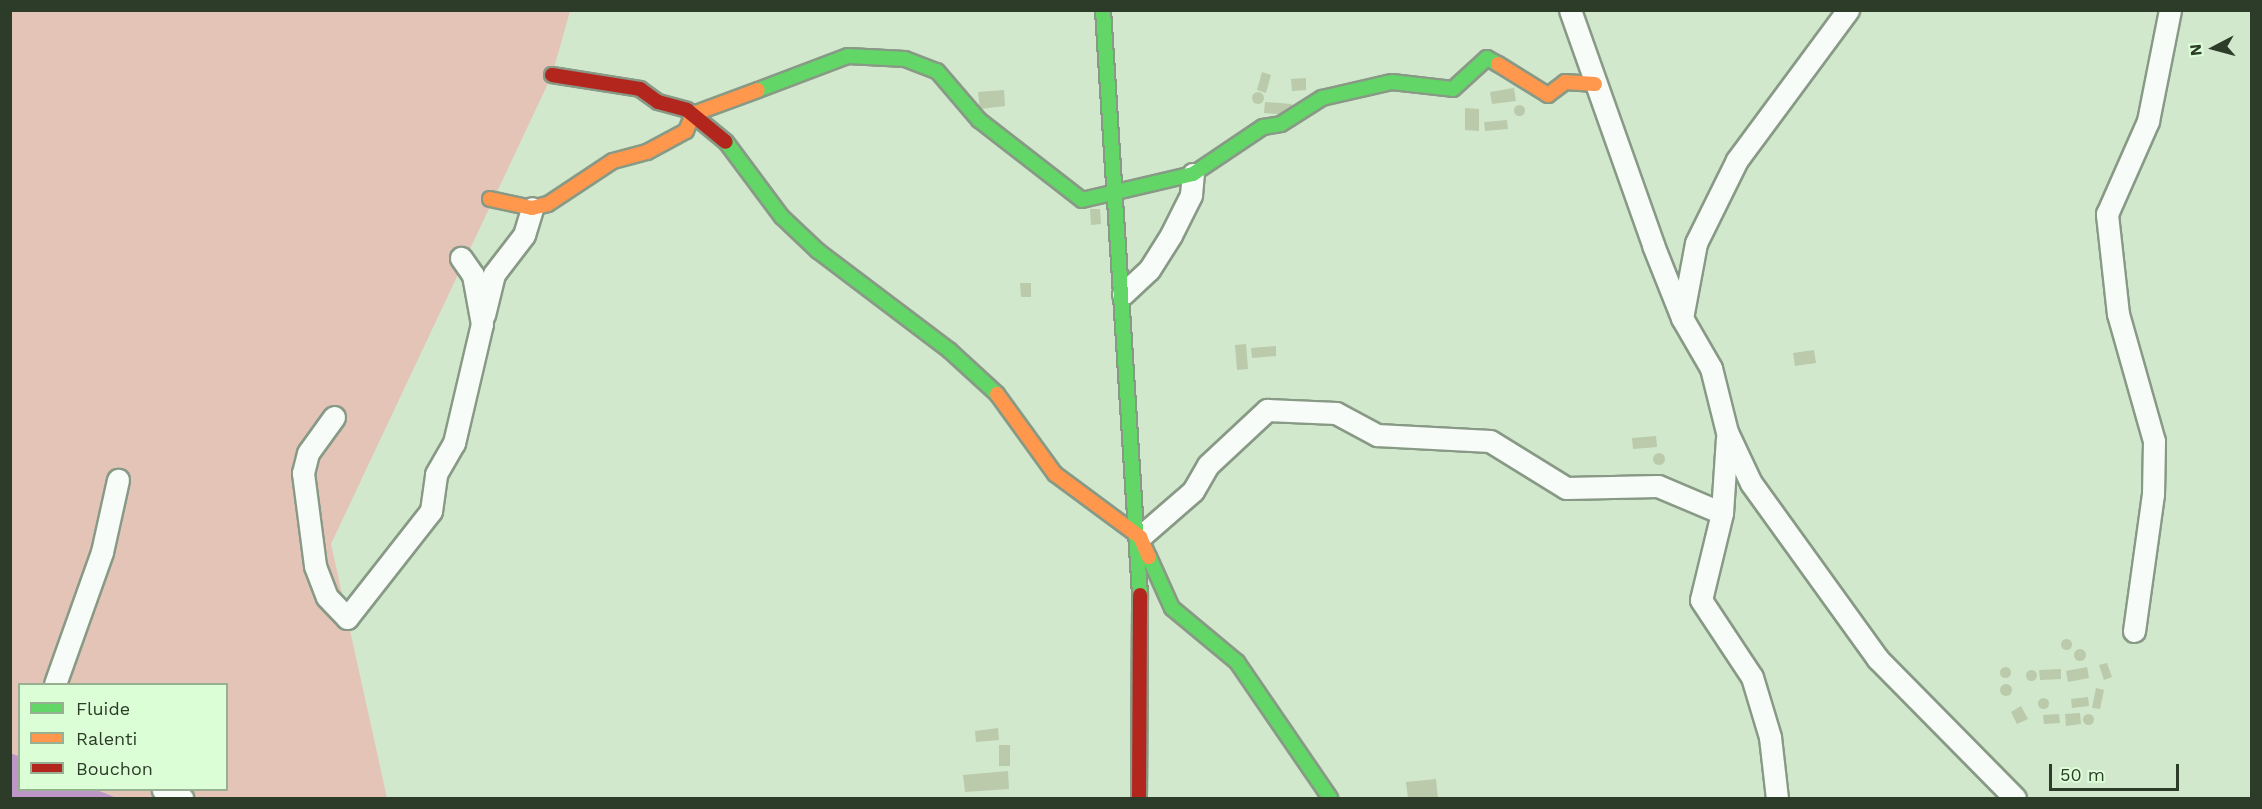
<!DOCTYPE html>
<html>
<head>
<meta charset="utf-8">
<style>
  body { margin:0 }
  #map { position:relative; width:2262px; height:809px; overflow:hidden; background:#d1e8cd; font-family:"Work Sans",sans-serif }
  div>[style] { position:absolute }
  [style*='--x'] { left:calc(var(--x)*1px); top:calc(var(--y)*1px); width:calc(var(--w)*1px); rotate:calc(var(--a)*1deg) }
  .green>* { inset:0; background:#e3c4b7 }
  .water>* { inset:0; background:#be97c6 }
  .building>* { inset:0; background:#bacaaa }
  .round { border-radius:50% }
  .roads { filter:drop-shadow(2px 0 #889a86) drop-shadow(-2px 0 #889a86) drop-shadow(0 2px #889a86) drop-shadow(0 -2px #889a86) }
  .street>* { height:21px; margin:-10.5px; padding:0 10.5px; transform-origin:10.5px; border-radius:10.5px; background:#f8fcf8 }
  .fast>* { height:14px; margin:-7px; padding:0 7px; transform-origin:7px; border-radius:7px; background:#63d668 }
  .slow>* { height:14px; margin:-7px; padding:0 7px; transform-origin:7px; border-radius:7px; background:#ff974d }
  .jam>* { height:14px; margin:-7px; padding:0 7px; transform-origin:7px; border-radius:7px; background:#b3261e }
  span { translate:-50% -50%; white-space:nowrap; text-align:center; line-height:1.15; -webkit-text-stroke:6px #dcfed6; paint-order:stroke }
  .frame { position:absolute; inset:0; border:12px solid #2c3c29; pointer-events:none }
  .legend { position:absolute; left:18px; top:683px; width:210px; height:108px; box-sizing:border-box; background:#dcfed6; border:2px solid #96b091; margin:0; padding:8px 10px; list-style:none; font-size:18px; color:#2c3c29 }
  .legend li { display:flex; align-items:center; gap:12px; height:30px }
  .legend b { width:30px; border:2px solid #96b091 }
  .north { position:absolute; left:2184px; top:18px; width:60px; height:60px; -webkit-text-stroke:4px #dcfed6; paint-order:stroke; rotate:264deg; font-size:16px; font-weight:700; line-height:24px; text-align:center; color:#2c3c29 }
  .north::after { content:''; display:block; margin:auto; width:21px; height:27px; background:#2c3c29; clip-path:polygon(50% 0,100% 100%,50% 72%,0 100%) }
  .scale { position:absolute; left:2049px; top:764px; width:130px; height:27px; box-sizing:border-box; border:3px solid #2c3c29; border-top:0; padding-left:8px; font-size:18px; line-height:21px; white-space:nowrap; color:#2c3c29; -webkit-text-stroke:4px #dcfed6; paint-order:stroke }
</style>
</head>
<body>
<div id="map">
  <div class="green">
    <div style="clip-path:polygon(11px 11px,570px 11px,552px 75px,331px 544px,387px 798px,117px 798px,97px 790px,226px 790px,226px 684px,20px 684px,19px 756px,11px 753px)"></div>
  </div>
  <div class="water">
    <div style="clip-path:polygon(10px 753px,19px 756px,20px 790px,97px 790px,117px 798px,11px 798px)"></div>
  </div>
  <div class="building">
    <div style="clip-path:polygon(1262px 72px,1271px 75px,1266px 93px,1257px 90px)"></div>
    <div style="clip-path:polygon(1306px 78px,1306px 90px,1292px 91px,1291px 79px)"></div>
    <div style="clip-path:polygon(1514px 88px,1516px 101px,1492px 104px,1490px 92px)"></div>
    <div style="clip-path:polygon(1004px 90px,1005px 106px,980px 109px,978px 92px)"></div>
    <div class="round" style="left:1252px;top:92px;width:12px;height:12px"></div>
    <div style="clip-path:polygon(1265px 102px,1292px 104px,1291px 115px,1264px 113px)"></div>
    <div class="round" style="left:1513.5px;top:104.5px;width:11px;height:11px"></div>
    <div style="clip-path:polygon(1465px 108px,1479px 109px,1479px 131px,1465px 130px)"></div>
    <div style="clip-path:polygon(1507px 120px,1508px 129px,1485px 131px,1484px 122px)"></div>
    <div style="clip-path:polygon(1090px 209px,1100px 209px,1101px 224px,1091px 225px)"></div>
    <div style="clip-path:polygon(1020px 283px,1031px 283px,1031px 297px,1021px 297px)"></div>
    <div style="clip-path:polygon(1246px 344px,1248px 369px,1237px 370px,1235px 345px)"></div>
    <div style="clip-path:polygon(1276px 346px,1276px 356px,1252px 358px,1251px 348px)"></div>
    <div style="clip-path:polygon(1814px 350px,1816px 363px,1795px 366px,1793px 353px)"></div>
    <div style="clip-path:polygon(1656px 436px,1657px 447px,1633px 449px,1632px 438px)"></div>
    <div class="round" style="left:1653px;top:453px;width:12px;height:12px"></div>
    <div class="round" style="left:2060.5px;top:638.5px;width:11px;height:11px"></div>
    <div class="round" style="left:2074px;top:649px;width:12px;height:12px"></div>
    <div style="clip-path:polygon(2107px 663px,2112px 677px,2104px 680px,2099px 665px)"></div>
    <div class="round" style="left:1999.5px;top:666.5px;width:11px;height:11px"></div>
    <div style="clip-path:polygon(2087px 667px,2089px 678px,2068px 682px,2066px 671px)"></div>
    <div style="clip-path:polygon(2061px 669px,2061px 679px,2040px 680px,2039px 670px)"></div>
    <div class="round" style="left:2025.5px;top:669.5px;width:11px;height:11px"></div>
    <div class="round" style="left:2000px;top:684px;width:12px;height:12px"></div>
    <div style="clip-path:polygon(2096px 688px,2104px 690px,2100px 709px,2092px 708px)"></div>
    <div style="clip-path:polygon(2088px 697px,2089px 706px,2072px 708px,2071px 699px)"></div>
    <div class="round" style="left:2037.5px;top:697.5px;width:11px;height:11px"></div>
    <div style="clip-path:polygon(2021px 706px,2028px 719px,2017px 724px,2011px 712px)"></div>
    <div style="clip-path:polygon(2080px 713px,2081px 724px,2066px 726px,2065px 714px)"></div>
    <div class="round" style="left:2082.5px;top:713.5px;width:11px;height:11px"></div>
    <div style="clip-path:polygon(2059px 714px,2060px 723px,2044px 724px,2043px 715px)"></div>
    <div style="clip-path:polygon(998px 728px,999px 740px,976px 742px,975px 731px)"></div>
    <div style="clip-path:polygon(999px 745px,1010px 745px,1010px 766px,999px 766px)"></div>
    <div style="clip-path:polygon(1008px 771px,1009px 789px,965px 792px,963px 775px)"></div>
    <div style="clip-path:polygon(1436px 779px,1438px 798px,1408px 798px,1406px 782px)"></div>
  </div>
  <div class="roads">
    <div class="street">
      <div style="--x:1570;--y:10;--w:249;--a:70.5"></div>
      <div style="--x:1653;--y:245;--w:79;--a:68.3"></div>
      <div style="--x:1682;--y:318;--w:58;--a:59.9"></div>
      <div style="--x:1711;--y:368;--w:66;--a:76"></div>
      <div style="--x:1727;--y:432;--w:56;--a:64.8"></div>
      <div style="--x:1751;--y:483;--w:217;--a:54.2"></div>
      <div style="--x:1878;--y:659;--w:195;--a:45.4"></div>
      <div style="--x:1123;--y:294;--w:35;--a:-43"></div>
      <div style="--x:1149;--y:270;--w:41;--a:-57.8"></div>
      <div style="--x:1171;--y:235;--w:45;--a:-63.4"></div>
      <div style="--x:1191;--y:195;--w:21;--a:-85"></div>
      <div style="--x:484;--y:315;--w:42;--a:-76.3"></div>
      <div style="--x:494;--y:274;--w:49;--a:-52.4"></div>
      <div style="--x:524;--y:235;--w:28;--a:-73"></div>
      <div style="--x:1682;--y:318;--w:76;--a:-79.4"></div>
      <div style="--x:1696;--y:243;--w:93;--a:-63.7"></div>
      <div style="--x:1737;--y:160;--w:187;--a:-53.5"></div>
      <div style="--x:334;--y:417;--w:44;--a:125.8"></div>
      <div style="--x:308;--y:453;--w:21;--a:104"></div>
      <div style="--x:303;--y:473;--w:94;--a:82.6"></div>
      <div style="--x:315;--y:566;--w:33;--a:69"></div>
      <div style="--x:327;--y:597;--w:29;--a:46"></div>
      <div style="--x:347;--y:618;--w:136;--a:-51.9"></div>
      <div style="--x:431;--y:511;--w:37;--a:-82"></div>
      <div style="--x:436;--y:474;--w:36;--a:-60"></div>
      <div style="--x:454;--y:443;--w:122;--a:-76.8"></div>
      <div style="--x:482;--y:324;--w:50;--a:-100.4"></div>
      <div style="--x:473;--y:275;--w:21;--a:-125"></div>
      <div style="--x:1722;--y:513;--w:89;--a:103.6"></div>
      <div style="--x:1701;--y:600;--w:92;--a:56.5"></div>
      <div style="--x:1752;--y:677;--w:63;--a:73.3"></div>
      <div style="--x:1770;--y:737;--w:61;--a:83.5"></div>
      <div style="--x:1140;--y:537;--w:70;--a:-41"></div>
      <div style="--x:1193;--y:491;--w:30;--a:-60"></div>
      <div style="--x:1208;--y:465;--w:81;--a:-43"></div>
      <div style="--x:1267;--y:410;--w:69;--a:2.5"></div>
      <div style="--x:1336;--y:413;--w:47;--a:28.2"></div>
      <div style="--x:1377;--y:435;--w:113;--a:3"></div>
      <div style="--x:1490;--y:441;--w:89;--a:31.7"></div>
      <div style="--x:1566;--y:488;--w:92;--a:-1.2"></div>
      <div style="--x:1658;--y:486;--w:69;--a:22.9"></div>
      <div style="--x:1722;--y:513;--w:75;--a:-86.2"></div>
      <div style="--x:2134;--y:631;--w:138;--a:-82.1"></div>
      <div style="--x:2153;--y:494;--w:53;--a:-88.9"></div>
      <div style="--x:2154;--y:441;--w:132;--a:-105.8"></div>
      <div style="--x:2118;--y:314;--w:101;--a:-96.3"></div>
      <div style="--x:2107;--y:214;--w:102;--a:-66.2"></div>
      <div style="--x:2148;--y:121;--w:113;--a:-78.8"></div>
      <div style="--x:55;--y:684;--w:140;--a:-70.4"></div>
      <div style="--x:102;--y:552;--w:74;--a:-77.5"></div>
      <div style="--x:163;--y:790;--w:21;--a:23"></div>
    </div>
    <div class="fast">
      <div style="--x:1103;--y:10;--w:586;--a:86.38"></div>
      <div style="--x:758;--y:90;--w:96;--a:-20.7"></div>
      <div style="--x:848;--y:56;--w:57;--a:3"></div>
      <div style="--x:905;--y:59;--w:34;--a:21"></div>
      <div style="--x:937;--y:71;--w:65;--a:49.4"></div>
      <div style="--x:979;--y:120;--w:130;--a:37.8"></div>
      <div style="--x:1082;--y:200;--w:114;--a:-13.2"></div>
      <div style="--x:1193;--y:174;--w:84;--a:-33.9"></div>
      <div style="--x:1263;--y:127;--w:18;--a:-9"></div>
      <div style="--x:1281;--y:124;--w:49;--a:-32.4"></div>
      <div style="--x:1322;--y:98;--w:72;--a:-12.9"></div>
      <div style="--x:1392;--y:82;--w:61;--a:6.5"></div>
      <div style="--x:1453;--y:89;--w:46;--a:-42.4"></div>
      <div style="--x:1487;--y:58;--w:13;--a:29"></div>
      <div style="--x:726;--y:142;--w:94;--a:53.3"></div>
      <div style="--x:782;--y:217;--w:50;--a:43.4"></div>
      <div style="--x:818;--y:251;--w:164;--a:37.1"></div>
      <div style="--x:949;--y:350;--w:65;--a:42.5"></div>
      <div style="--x:1149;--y:557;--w:56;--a:65.7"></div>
      <div style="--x:1172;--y:608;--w:85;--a:39.7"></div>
      <div style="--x:1237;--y:662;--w:165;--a:55.6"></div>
    </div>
    <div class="slow">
      <div style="--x:1498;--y:64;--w:59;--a:31.8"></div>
      <div style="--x:1548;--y:95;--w:21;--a:-37"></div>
      <div style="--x:1565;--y:82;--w:30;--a:4"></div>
      <div style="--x:490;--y:199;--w:43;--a:12.1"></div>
      <div style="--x:532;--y:208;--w:16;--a:-14"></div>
      <div style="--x:548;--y:204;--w:78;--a:-33.5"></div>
      <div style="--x:613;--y:161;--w:35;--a:-15"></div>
      <div style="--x:647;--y:152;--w:44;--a:-28.3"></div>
      <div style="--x:686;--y:131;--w:18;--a:-68"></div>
      <div style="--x:693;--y:114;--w:69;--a:-20.3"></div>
      <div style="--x:997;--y:394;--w:99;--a:54.1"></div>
      <div style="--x:1055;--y:474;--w:106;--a:36.5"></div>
      <div style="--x:1140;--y:537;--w:22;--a:66"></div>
    </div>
    <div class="jam">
      <div style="--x:552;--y:75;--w:89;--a:9"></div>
      <div style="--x:640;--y:89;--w:22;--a:36"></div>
      <div style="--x:658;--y:102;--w:30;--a:15"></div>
      <div style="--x:687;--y:110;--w:50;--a:39.4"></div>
      <div style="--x:1139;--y:798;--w:203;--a:-89.7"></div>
    </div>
  </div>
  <div class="frame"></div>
  <ul class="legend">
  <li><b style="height:8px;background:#63d668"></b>Fluide</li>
  <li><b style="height:8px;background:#ff974d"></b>Ralenti</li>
  <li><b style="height:8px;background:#b3261e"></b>Bouchon</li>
  </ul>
  <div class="north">N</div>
  <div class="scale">50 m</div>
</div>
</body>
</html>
